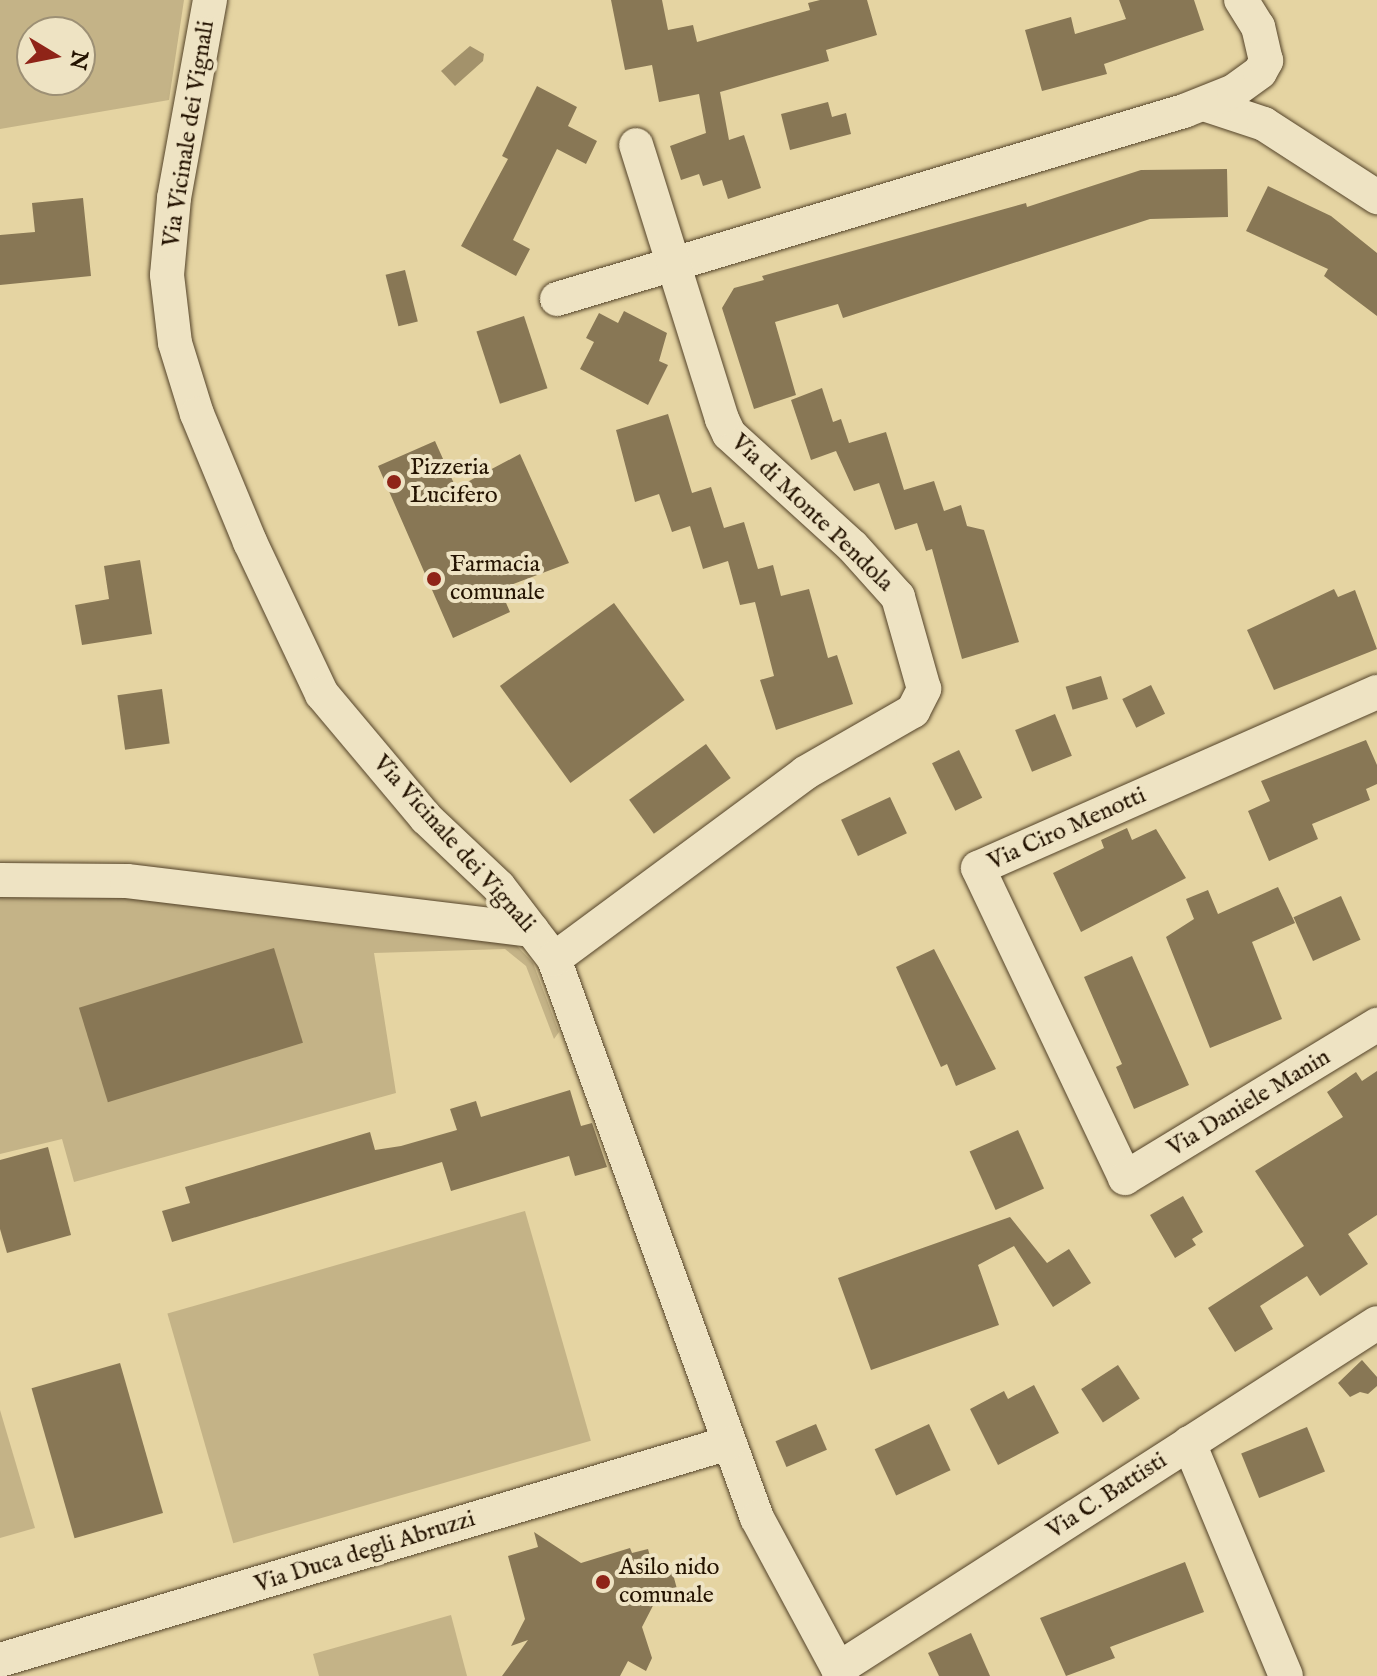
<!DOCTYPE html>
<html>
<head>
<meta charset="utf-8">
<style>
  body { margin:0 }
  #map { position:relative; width:1377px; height:1676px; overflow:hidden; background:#e5d4a2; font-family:"IM FELL English",serif }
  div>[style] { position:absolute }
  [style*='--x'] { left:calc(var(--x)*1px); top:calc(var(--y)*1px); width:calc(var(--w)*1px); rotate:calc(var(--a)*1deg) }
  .green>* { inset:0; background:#c4b387; transform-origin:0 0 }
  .water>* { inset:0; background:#a3926b }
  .building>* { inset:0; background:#875; transform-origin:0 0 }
  .roads { filter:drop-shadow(0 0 2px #544329) drop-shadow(0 0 2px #544329) }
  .minor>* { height:34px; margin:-17px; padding:0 17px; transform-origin:17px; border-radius:17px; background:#eee3c3 }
  .dots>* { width:22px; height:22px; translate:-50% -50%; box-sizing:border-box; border:4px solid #eee3c3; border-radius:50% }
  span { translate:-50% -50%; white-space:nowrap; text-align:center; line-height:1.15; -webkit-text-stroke:8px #eee3c3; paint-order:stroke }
  .street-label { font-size:24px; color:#241301 }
  .poi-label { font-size:24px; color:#241301 }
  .left { translate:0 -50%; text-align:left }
  .north { position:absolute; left:16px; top:16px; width:80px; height:80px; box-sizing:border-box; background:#eee3c3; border:2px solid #9d9075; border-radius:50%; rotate:100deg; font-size:22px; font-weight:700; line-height:32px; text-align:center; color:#241301 }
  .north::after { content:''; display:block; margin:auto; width:28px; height:36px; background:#8f2418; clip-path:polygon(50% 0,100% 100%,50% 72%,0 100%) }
</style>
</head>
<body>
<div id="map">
  <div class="green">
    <div style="clip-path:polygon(evenodd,0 0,184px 0,169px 100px,0 129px,0 0,32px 32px,80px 32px,80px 80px,32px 80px,32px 32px)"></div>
    <div style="clip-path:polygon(79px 887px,504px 932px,533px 963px,559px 1032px,554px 1039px,526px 966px,505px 949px,374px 953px,396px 1093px,74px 1182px,62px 1139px,0 1154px,0 893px)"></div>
    <div style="left:525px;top:1211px;width:239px;height:372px;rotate:74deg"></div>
    <div style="clip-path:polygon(0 1410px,35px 1528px,0 1538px)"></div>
    <div style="clip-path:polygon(451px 1615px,467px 1676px,319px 1676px,313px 1654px)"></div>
  </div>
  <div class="water">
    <div style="clip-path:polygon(470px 46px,484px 54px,483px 61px,455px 86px,441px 71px)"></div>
  </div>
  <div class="building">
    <div style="clip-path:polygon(611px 0,662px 0,668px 30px,693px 25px,697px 42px,810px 10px,808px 3px,820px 0,867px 0,877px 35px,826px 50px,829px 61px,720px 92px,729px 140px,744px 135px,761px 188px,728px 199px,722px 180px,703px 186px,699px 174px,681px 180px,670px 146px,706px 133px,699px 94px,659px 102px,652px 65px,625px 70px)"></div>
    <div style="clip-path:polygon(1119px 0,1194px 0,1204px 30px,1104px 64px,1107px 74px,1042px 91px,1025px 30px,1071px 17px,1075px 34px,1126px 19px)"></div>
    <div style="clip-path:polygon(537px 86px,577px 107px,568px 126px,597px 141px,586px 164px,557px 149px,513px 240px,530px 249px,516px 276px,461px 246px,508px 159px,502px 156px)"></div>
    <div style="clip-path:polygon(828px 102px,832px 117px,846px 113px,851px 134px,790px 150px,781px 114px)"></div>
    <div style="clip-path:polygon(1227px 169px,1228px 217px,1150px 219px,843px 318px,838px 304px,775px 322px,796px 395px,754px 409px,722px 308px,734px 288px,764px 280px,762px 276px,1026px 203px,1027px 207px,1141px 170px)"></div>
    <div style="clip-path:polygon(1268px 186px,1331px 216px,1377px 253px,1377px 316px,1324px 276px,1328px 269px,1246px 231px)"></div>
    <div style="clip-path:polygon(83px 198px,91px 276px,0 285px,0 235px,35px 232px,32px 203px)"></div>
    <div style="left:405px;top:270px;width:53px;height:20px;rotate:76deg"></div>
    <div style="clip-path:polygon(624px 311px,667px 333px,659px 361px,668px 365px,648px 405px,580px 369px,594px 342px,586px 338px,599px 313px,618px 323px)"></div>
    <div style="left:524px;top:316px;width:76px;height:50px;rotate:72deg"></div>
    <div style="clip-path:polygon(822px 388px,833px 422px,841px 419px,849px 443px,886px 432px,904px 490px,934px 481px,944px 511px,961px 505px,967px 526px,984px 530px,1019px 642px,962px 659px,932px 549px,926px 551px,917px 523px,895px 530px,879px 483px,854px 491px,836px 451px,811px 460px,791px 400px)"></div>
    <div style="clip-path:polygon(668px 414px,692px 493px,711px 487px,724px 528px,744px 522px,758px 569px,773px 565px,781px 596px,809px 589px,828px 658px,837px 655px,853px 704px,776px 730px,760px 680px,774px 676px,755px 602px,740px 605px,728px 561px,703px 569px,690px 526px,672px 532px,659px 494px,635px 502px,616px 430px)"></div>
    <div style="clip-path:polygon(435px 441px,456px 488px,520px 454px,569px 563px,500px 589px,510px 612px,453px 638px,378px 466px)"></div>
    <div style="clip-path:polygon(140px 560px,152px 634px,82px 645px,75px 605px,109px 599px,104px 566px)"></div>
    <div style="clip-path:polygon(1334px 589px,1338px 597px,1355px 590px,1377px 649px,1274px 690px,1247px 630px)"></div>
    <div style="left:614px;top:603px;width:120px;height:141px;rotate:54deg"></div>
    <div style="left:1101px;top:676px;width:24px;height:37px;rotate:73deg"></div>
    <div style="left:1151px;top:685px;width:32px;height:32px;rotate:64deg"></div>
    <div style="left:162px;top:689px;width:55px;height:45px;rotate:82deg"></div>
    <div style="left:1055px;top:714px;width:45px;height:43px;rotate:68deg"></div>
    <div style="clip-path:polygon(1366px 740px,1377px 765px,1377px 784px,1366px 789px,1370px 800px,1312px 824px,1318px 839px,1269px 861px,1248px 811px,1270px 801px,1261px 781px)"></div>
    <div style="left:706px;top:744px;width:42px;height:95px;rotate:54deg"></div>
    <div style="left:959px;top:750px;width:53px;height:30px;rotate:64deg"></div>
    <div style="left:890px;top:797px;width:40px;height:54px;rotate:65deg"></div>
    <div style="clip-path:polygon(1127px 828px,1132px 840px,1156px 829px,1186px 878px,1081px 932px,1053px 873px,1104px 848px,1101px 840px)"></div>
    <div style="clip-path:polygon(1278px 887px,1295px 923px,1252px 942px,1282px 1019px,1210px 1048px,1166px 937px,1194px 919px,1186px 899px,1208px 890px,1218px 914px)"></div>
    <div style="left:1341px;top:896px;width:48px;height:52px;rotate:66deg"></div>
    <div style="left:274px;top:948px;width:99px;height:204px;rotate:73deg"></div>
    <div style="clip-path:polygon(934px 949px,996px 1069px,956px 1086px,947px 1064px,941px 1067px,896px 967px)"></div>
    <div style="clip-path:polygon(1132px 956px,1189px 1085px,1134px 1109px,1116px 1067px,1122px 1064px,1084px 977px)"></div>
    <div style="clip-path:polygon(1377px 1071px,1377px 1215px,1348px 1234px,1368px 1264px,1320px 1296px,1307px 1276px,1260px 1306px,1273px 1329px,1235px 1352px,1208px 1308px,1304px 1246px,1255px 1171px,1343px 1117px,1327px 1092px,1356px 1072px,1362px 1081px)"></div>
    <div style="clip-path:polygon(570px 1090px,581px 1126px,592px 1123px,607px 1167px,575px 1176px,569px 1156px,451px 1191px,442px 1162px,172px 1242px,162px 1211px,190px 1203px,185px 1187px,370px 1132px,375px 1150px,401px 1146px,457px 1130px,450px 1109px,476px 1101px,481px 1117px)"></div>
    <div style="left:1018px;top:1130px;width:64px;height:53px;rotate:66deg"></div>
    <div style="clip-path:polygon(48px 1147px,71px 1235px,7px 1253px,0 1229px,0 1160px)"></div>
    <div style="clip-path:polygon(1183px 1196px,1203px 1232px,1192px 1239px,1196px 1245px,1175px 1258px,1150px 1215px)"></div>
    <div style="clip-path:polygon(1010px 1217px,1047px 1263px,1069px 1249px,1091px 1283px,1053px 1307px,1014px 1246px,978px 1265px,999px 1325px,871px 1370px,838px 1278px)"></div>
    <div style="clip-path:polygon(1362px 1360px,1377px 1377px,1377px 1386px,1368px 1394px,1360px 1392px,1350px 1397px,1338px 1383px)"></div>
    <div style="left:120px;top:1363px;width:156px;height:92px;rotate:74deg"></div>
    <div style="left:1118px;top:1365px;width:40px;height:44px;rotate:57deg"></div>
    <div style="clip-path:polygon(1034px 1385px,1059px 1433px,998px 1465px,970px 1409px,1004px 1391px,1008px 1399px)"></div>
    <div style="left:816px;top:1424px;width:28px;height:44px;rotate:67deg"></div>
    <div style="left:929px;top:1424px;width:51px;height:60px;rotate:65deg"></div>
    <div style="left:1307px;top:1427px;width:48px;height:71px;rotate:68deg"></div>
    <div style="clip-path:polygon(534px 1532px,581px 1563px,630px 1548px,632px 1553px,648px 1549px,653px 1567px,670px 1563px,677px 1589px,659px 1594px,642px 1627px,652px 1658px,646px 1671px,628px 1661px,620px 1676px,502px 1676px,528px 1640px,511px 1646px,525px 1619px,508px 1556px,538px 1547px)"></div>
    <div style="clip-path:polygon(1185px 1562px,1204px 1612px,1110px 1647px,1115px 1658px,1066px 1676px,1040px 1618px)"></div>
    <div style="clip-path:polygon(971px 1633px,990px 1676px,939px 1676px,928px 1653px)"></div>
  </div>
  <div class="roads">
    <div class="minor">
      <div style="--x:210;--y:0;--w:201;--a:100.3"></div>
      <div style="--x:174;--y:198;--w:77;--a:95.2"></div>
      <div style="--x:167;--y:275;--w:68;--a:83.3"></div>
      <div style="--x:175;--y:343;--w:74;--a:72.8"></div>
      <div style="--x:197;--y:414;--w:139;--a:67.5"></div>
      <div style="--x:250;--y:542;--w:168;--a:64.7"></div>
      <div style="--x:322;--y:694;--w:162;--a:50"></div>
      <div style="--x:426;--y:818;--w:100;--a:43.4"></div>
      <div style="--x:499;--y:887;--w:91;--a:52.6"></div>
      <div style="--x:554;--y:959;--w:595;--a:70.04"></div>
      <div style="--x:757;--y:1518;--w:179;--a:61.7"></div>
      <div style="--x:1204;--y:104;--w:63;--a:18.4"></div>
      <div style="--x:1264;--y:124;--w:135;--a:32.9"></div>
      <div style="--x:557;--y:299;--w:655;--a:-16.69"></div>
      <div style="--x:1184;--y:111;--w:54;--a:-21.8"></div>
      <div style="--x:1234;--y:91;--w:32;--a:-36"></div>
      <div style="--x:1260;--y:72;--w:13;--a:-61"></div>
      <div style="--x:1266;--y:61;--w:35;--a:-103"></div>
      <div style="--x:1258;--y:27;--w:32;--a:-122"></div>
      <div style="--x:1377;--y:692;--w:436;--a:156.2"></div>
      <div style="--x:978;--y:868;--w:343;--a:64.6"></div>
      <div style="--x:1125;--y:1178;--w:295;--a:-31.3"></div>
      <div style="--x:0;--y:880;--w:127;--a:0.5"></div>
      <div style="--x:127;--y:881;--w:408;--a:6.9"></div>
      <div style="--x:554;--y:959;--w:312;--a:-36.5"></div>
      <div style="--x:805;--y:773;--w:125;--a:-29.9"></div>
      <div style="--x:913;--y:711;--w:25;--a:-63"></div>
      <div style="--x:924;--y:689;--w:96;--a:-105.8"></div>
      <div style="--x:898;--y:597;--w:69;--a:-132"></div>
      <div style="--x:852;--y:546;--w:166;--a:-137.7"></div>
      <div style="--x:729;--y:434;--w:17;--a:-115"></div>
      <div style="--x:722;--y:419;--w:287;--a:-107.4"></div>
      <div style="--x:1189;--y:1443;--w:252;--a:67.4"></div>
      <div style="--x:0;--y:1660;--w:761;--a:-16.58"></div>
      <div style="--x:838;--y:1669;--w:640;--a:-32.7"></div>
    </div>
  </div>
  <div class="dots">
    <div style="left:394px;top:482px;background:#8f2418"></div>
    <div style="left:434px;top:579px;background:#8f2418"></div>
    <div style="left:603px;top:1582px;background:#8f2418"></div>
  </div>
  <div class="street-label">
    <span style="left:189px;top:134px;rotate:-81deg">Via Vicinale dei Vignali</span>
    <span style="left:812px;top:513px;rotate:44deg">Via di Monte Pendola</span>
    <span style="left:1067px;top:829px;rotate:-24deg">Via Ciro Menotti</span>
    <span style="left:454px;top:844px;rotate:48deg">Via Vicinale dei Vignali</span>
    <span style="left:1249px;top:1103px;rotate:-31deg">Via Daniele Manin</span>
    <span style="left:1107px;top:1496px;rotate:-33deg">Via C. Battisti</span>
    <span style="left:365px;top:1552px;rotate:-17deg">Via Duca degli Abruzzi</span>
  </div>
  <div class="poi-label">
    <span class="left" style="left:410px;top:482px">Pizzeria<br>Lucifero</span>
    <span class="left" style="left:450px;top:579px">Farmacia<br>comunale</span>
    <span class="left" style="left:619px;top:1582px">Asilo nido<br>comunale</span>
  </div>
  <div class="north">N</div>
</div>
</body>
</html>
